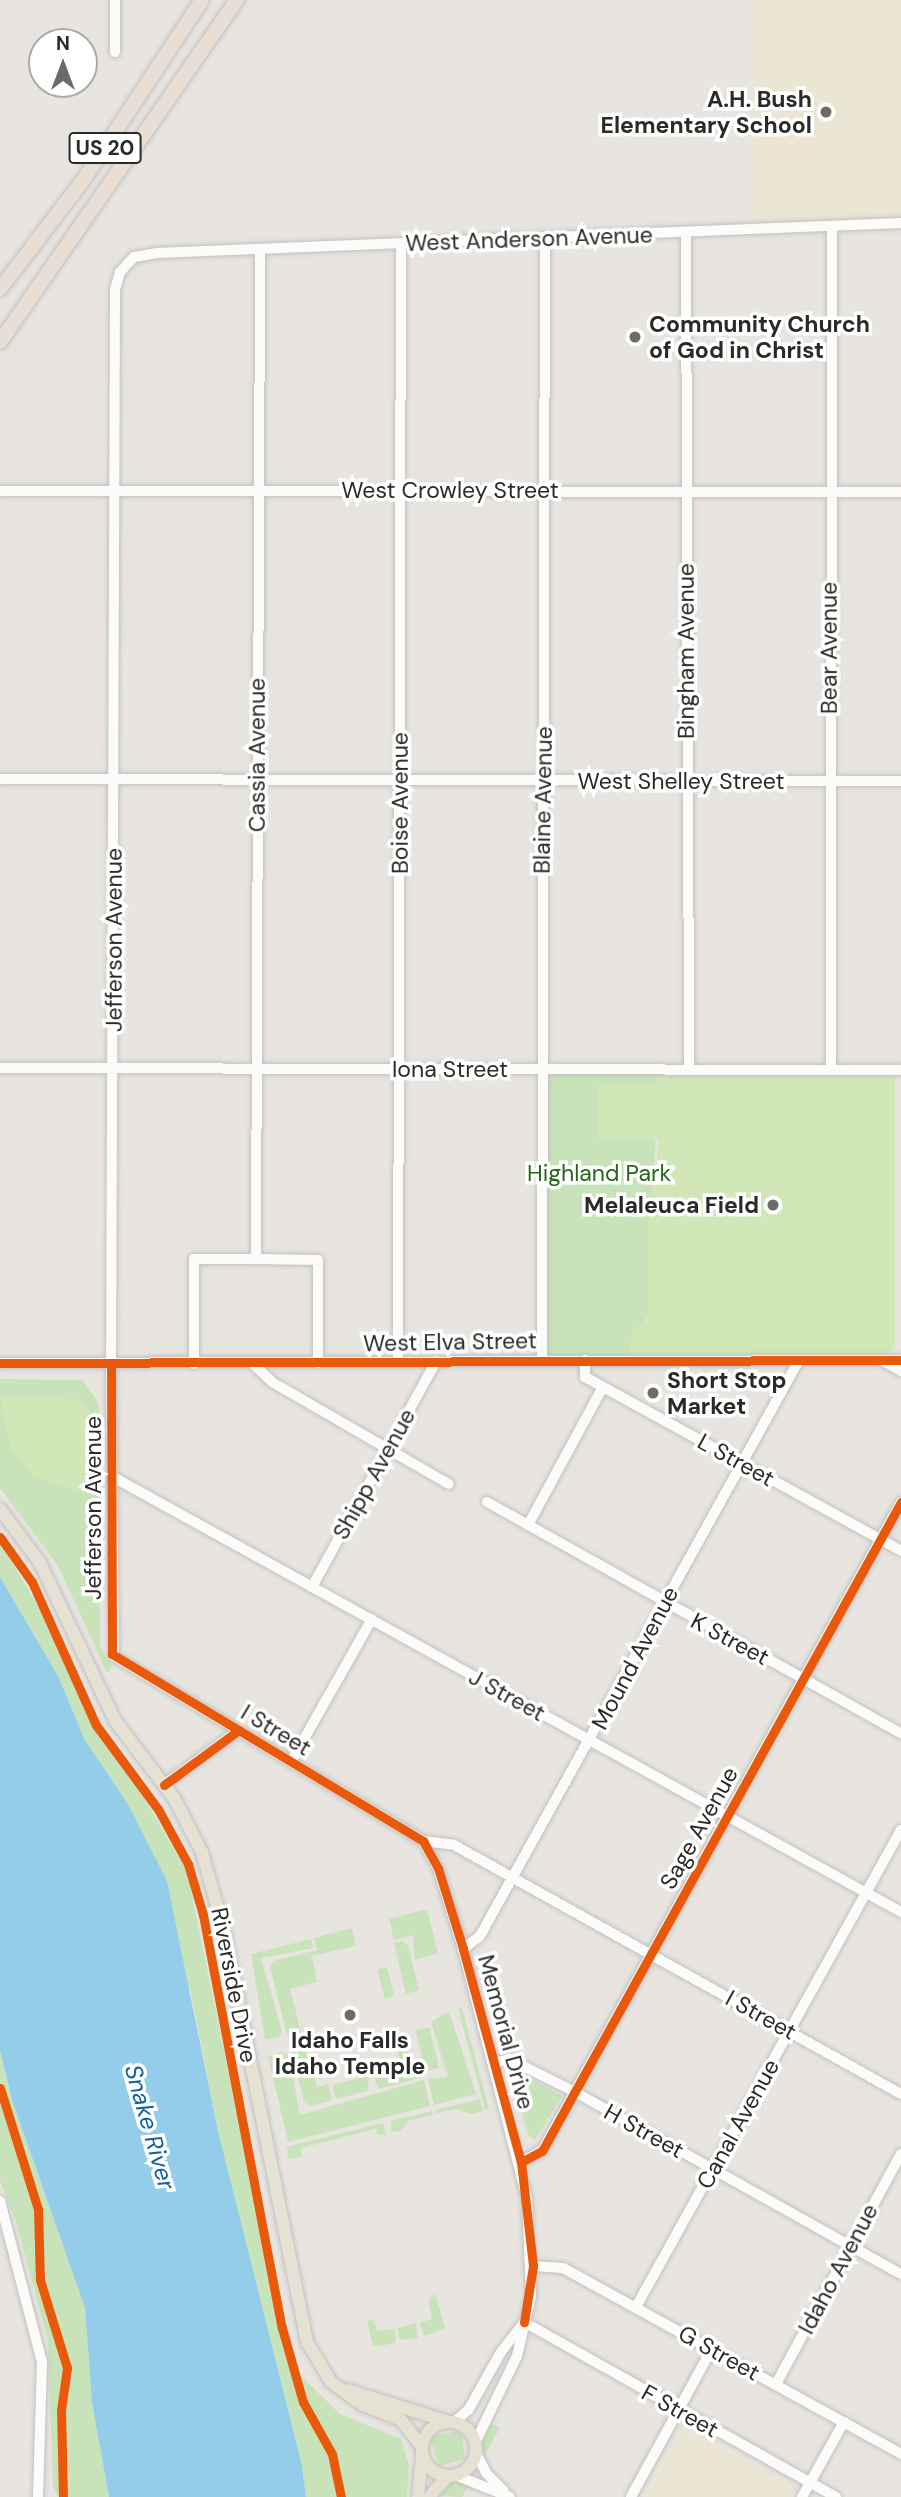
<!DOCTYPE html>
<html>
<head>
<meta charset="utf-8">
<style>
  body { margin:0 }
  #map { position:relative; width:901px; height:2497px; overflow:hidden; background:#e8e5e0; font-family:"DM Sans",sans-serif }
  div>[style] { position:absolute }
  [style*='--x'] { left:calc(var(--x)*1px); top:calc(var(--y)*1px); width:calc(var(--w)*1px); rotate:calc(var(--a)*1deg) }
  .education>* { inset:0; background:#ebe5d4; transform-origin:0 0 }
  .green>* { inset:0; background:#c8e3b9; transform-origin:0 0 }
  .pitch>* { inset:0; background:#d1e7b7 }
  .water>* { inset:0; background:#94cde9 }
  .roads { filter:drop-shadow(0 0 2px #c2c1c1) drop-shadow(0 0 2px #c2c1c1) }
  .minor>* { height:10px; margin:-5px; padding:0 5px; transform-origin:5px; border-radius:5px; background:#fcfbfa }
  .major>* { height:12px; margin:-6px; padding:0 6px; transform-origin:6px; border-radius:6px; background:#e5e2d4 }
  .major>.ring { margin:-6px; padding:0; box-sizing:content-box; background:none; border:12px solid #e5e2d4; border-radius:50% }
  .highway>* { height:14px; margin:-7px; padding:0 7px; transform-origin:7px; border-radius:7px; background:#e9ded3 }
  .cycleway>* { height:9px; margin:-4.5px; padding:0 4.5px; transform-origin:4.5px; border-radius:4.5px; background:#e8590c }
  .dots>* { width:19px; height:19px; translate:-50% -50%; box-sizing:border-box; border:4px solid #fff; border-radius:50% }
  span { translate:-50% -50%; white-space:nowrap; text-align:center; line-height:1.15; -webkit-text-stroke:7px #fff; paint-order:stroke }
  .shield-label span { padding:2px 5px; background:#fff; border:2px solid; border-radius:5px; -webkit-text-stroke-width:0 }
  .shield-label { font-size:21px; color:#2a2a2a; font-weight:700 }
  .poi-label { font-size:23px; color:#2a2a2a; font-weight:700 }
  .right { translate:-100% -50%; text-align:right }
  .left { translate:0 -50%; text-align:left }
  .street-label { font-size:23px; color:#2a2a2a }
  .park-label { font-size:23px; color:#25661b }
  .water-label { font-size:24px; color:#0f5f99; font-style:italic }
  .north { position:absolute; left:28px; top:28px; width:70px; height:70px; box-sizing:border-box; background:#fff; border:2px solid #aaa; border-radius:50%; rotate:0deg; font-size:19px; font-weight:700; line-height:28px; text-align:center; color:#2a2a2a }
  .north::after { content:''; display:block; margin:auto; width:24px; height:32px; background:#6c6b6a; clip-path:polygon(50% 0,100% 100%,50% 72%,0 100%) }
</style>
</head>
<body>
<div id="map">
  <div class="education">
    <div style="left:751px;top:0;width:150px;height:229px"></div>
    <div style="clip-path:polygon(683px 2427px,793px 2486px,787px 2497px,643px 2497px)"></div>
  </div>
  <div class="green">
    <div style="clip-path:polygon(542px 1069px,658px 1069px,649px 1313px,629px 1360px,542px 1360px)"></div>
    <div style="clip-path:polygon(0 1379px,83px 1380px,99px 1404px,100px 1647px,112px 1666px,107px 1673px,58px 1566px,0 1488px)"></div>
    <div style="clip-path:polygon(0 1543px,43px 1614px,90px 1720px,135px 1781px,187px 1872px,291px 2373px,301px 2376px,340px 2414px,401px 2439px,409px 2465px,407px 2497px,306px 2497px,302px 2465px,218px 2131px,191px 1993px,128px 1804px,85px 1740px,58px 1676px,0 1577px)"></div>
    <div style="clip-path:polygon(427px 1909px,438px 1953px,415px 1960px,413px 1935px,394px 1940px,389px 1919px)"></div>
    <div style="clip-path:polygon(352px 1928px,356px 1946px,312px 1956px,317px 1982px,290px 1989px,302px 2036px,297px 2031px,287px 2035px,270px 1967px,273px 1961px,317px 1950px,314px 1938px)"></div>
    <div style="clip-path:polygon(311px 1939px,313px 1948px,261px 1958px,282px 2031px,279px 2037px,265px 2040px,251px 1954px)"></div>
    <div style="clip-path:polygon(402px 1941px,408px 1945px,419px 1990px,406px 1994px,394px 1943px)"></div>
    <div style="left:387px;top:1967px;width:30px;height:10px;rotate:76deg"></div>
    <div style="left:462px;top:2008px;width:104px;height:4px;rotate:75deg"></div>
    <div style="clip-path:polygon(449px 2011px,476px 2094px,434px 2105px,428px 2079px,448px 2077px,431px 2022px)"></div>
    <div style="left:429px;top:2027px;width:42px;height:14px;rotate:76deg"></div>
    <div style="clip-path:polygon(403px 2034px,414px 2074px,421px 2072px,422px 2077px,378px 2089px,374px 2074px,401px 2065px,394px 2035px)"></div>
    <div style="clip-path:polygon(304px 2042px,311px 2072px,297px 2075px,291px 2050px,302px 2049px)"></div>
    <div style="clip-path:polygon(0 2050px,12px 2100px,85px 2308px,92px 2403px,109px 2497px,58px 2497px,53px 2488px,48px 2341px,16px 2221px,0 2181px)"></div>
    <div style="clip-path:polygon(283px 2052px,289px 2056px,300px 2115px,424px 2080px,430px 2106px,288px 2142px,268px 2056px)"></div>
    <div style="clip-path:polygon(519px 2072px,562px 2096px,535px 2140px,528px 2135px,513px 2079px)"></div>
    <div style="clip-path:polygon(314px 2075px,317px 2087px,328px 2084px,332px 2100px,310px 2106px,304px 2102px,298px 2078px)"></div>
    <div style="clip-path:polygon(370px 2075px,367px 2091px,336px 2099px,332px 2085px)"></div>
    <div style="clip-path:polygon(480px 2099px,483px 2111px,471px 2114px,455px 2109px,436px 2114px,435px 2110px)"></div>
    <div style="clip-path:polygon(432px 2111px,433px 2115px,408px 2121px,402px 2131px,391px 2132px,391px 2121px)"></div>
    <div style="clip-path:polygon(383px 2123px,386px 2135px,378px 2135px,376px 2129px,301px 2148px,302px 2156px,289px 2159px,286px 2147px)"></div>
    <div style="clip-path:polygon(435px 2293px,445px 2328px,425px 2336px,419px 2323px,432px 2319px,428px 2302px)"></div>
    <div style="clip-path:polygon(374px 2320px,377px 2331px,395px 2329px,396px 2343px,373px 2347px,367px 2321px)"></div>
    <div style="clip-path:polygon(416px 2323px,418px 2338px,400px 2340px,397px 2328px)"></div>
    <div style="clip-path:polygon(488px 2422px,500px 2428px,486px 2453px,487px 2468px,482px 2443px)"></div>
    <div style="clip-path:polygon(457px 2431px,462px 2434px,465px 2459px,439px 2466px,431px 2441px,434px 2436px)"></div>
    <div style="clip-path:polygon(451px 2482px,457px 2482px,474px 2487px,467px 2488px,462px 2497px,438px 2496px)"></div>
  </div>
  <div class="pitch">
    <div style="clip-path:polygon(658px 1069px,895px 1070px,895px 1347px,881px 1360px,629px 1360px,632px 1330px,646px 1323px,649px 1313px,648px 1220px,657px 1177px,658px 1139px,599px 1139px,599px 1084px,658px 1084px)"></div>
    <div style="clip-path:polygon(0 1398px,75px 1399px,84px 1406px,89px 1415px,90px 1495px,34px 1476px,11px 1450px)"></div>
  </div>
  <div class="water">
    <div style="clip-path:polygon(0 1577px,58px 1676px,85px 1740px,128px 1804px,167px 1881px,218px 2131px,302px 2465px,306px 2497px,109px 2497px,92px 2403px,85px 2308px,12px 2100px,0 2050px)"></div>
  </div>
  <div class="roads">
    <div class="minor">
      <div style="--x:115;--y:52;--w:52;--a:-90"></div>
      <div style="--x:901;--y:223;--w:745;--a:177.69"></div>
      <div style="--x:157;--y:253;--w:23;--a:170"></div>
      <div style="--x:134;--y:257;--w:21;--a:133"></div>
      <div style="--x:120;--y:272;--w:18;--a:106"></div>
      <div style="--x:115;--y:289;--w:1075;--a:90.21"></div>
      <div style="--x:111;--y:1364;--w:292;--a:89.4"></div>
      <div style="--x:114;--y:1656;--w:360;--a:30.9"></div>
      <div style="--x:423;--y:1841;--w:31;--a:7"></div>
      <div style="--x:454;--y:1845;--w:512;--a:29.12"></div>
      <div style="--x:686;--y:232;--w:837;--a:89.79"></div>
      <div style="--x:0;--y:491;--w:901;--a:0.06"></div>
      <div style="--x:0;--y:779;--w:901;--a:0.13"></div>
      <div style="--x:0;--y:1068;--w:901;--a:0.13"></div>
      <div style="--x:831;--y:1070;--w:844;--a:-89.93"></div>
      <div style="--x:256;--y:1259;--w:62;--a:0.9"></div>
      <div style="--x:318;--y:1260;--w:103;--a:90"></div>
      <div style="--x:542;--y:1360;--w:1120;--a:-89.85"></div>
      <div style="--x:585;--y:1360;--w:17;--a:90"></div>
      <div style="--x:585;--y:1377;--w:361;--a:28.8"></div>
      <div style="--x:883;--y:1361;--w:21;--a:29"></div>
      <div style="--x:398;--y:1362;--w:1118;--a:-89.85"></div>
      <div style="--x:0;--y:1363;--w:901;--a:-0.19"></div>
      <div style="--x:194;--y:1364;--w:105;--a:-90"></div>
      <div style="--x:194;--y:1259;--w:62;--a:0"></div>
      <div style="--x:256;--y:1259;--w:1008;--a:-89.77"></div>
      <div style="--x:253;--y:1364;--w:26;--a:43"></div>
      <div style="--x:272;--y:1382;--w:204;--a:30"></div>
      <div style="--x:113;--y:1477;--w:900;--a:28.9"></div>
      <div style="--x:487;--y:1502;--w:474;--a:29.2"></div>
      <div style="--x:528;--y:1525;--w:157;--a:-61.5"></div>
      <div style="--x:312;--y:1587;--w:258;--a:-61.2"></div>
      <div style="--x:291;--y:1762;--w:164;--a:-60.5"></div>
      <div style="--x:164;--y:1785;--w:93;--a:-36.3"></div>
      <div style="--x:423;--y:1841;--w:31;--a:61"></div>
      <div style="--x:438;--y:1868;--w:85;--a:72.8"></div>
      <div style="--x:463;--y:1949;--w:258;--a:75.6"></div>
      <div style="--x:527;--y:2199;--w:97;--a:87.6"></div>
      <div style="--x:531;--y:2296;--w:62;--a:103.1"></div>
      <div style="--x:517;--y:2356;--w:97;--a:115.8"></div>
      <div style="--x:463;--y:1949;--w:21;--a:-37"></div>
      <div style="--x:480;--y:1936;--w:658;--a:-61.02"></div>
      <div style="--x:494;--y:2063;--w:16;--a:-15"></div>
      <div style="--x:509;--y:2059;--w:74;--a:26.6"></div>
      <div style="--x:575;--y:2092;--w:373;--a:29.2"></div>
      <div style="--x:521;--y:2162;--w:24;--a:-28"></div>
      <div style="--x:542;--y:2151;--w:742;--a:-61.05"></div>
      <div style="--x:0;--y:2201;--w:166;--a:75.4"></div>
      <div style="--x:42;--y:2362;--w:135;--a:91.7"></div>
      <div style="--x:533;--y:2266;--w:30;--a:4"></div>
      <div style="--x:563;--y:2268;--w:386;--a:28.8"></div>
      <div style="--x:636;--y:2307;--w:546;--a:-60.95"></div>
      <div style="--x:524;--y:2322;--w:358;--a:29.3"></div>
      <div style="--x:776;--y:2384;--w:262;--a:-61.5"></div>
      <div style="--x:453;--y:2423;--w:21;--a:-41"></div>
      <div style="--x:469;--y:2409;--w:65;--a:-60.7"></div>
      <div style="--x:501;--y:2352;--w:34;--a:-52"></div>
      <div style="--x:475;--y:2451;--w:25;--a:63"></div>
      <div style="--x:486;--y:2473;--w:25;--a:45"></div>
      <div style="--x:455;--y:2475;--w:59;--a:21.8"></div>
      <div style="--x:631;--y:2497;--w:167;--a:-61.4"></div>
      <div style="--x:802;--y:2497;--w:86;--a:-60.8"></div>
    </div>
    <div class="major">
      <div style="--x:0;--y:1509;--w:67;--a:53.5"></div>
      <div style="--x:40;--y:1563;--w:176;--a:64.5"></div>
      <div style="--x:116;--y:1722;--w:96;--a:52.7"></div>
      <div style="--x:174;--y:1798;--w:61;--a:62.6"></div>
      <div style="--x:202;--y:1852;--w:86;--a:74.5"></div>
      <div style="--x:225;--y:1935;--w:415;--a:78.6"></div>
      <div style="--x:307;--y:2342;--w:47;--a:59"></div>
      <div style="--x:331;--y:2382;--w:39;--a:36"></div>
      <div style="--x:363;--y:2405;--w:41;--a:21.5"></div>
      <div style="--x:401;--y:2420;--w:34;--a:52"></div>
      <div style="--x:347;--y:2390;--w:107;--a:17.4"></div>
      <div class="ring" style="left:422px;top:2422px;width:42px;height:42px"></div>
      <div style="--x:418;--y:2497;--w:41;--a:-84.4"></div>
      <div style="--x:429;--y:2497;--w:28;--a:-48"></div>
    </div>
    <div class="highway">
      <div style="--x:0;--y:289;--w:138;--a:-52.6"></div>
      <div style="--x:84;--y:179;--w:214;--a:-56.6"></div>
      <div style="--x:0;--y:342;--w:416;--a:-55.3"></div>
    </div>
  </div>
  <div class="cycleway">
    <div style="--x:0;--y:1363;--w:901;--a:-0.19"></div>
    <div style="--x:111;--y:1364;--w:290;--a:89.8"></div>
    <div style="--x:112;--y:1654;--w:363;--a:31"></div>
    <div style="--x:423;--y:1841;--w:31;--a:61"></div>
    <div style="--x:438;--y:1868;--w:85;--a:72.8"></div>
    <div style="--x:463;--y:1949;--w:221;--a:74.8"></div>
    <div style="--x:521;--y:2162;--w:105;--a:83.4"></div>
    <div style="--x:533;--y:2266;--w:57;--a:99.1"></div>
    <div style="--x:0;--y:1537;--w:55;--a:54.6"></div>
    <div style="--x:32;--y:1582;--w:157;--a:65.9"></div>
    <div style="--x:96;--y:1725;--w:104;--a:53.6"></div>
    <div style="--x:158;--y:1809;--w:63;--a:61.4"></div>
    <div style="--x:188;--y:1864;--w:53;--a:73.6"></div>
    <div style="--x:203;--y:1915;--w:420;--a:79.2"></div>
    <div style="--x:282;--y:2328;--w:77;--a:74.2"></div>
    <div style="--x:303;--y:2402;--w:60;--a:60.9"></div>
    <div style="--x:332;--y:2454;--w:44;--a:78.2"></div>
    <div style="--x:164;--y:1785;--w:93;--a:-36.3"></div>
    <div style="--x:0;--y:2088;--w:127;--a:72.6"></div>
    <div style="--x:38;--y:2209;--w:71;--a:88.4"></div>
    <div style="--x:40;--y:2280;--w:92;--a:72.9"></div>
    <div style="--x:67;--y:2368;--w:42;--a:98.1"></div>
    <div style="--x:61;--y:2410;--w:87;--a:88.7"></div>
    <div style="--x:521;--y:2162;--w:24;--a:-28"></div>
    <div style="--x:542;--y:2151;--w:742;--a:-61.05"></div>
  </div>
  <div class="dots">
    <div style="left:826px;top:112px;background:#6c6b6a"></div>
    <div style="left:635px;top:337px;background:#6c6b6a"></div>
    <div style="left:773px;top:1205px;background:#6c6b6a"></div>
    <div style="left:653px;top:1393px;background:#6c6b6a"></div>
    <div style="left:350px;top:2015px;background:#6c6b6a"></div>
  </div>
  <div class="shield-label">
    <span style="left:105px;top:148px">US 20</span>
  </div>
  <div class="poi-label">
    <span class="right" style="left:812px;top:112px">A.H. Bush<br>Elementary School</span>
    <span class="left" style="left:649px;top:337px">Community Church<br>of God in Christ</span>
    <span class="right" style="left:759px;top:1205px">Melaleuca Field</span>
    <span class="left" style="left:667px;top:1393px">Short Stop<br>Market</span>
    <span style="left:350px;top:2053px">Idaho Falls<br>Idaho Temple</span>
  </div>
  <div class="street-label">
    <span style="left:529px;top:239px;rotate:-2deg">West Anderson Avenue</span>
    <span style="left:450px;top:490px">West Crowley Street</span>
    <span style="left:829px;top:648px;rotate:-90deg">Bear Avenue</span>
    <span style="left:686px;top:651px;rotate:-90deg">Bingham Avenue</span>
    <span style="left:257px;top:755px;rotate:-90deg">Cassia Avenue</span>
    <span style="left:681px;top:781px">West Shelley Street</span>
    <span style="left:543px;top:800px;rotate:-89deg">Blaine Avenue</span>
    <span style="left:400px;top:803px;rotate:-90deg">Boise Avenue</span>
    <span style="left:114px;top:940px;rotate:-90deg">Jefferson Avenue</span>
    <span style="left:450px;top:1069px">Iona Street</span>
    <span style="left:450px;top:1342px;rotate:-1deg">West Elva Street</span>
    <span style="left:736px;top:1460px;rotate:29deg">L Street</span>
    <span style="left:374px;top:1474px;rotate:-61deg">Shipp Avenue</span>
    <span style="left:93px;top:1508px;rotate:-90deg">Jefferson Avenue</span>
    <span style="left:730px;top:1639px;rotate:28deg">K Street</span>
    <span style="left:635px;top:1658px;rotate:-62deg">Mound Avenue</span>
    <span style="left:507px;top:1695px;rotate:29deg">J Street</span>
    <span style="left:276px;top:1730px;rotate:31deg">I Street</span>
    <span style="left:699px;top:1828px;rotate:-61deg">Sage Avenue</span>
    <span style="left:234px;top:1985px;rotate:79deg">Riverside Drive</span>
    <span style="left:761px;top:2015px;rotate:29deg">I Street</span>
    <span style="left:506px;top:2032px;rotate:75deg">Memorial Drive</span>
    <span style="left:738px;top:2124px;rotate:-61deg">Canal Avenue</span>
    <span style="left:644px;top:2131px;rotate:29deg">H Street</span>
    <span style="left:838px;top:2269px;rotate:-62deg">Idaho Avenue</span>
    <span style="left:719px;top:2353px;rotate:29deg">G Street</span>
    <span style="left:680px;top:2411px;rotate:29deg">F Street</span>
  </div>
  <div class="park-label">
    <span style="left:599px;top:1173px">Highland Park</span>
  </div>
  <div class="water-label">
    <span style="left:150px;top:2127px;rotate:74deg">Snake River</span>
  </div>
  <div class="north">N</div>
</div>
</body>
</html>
